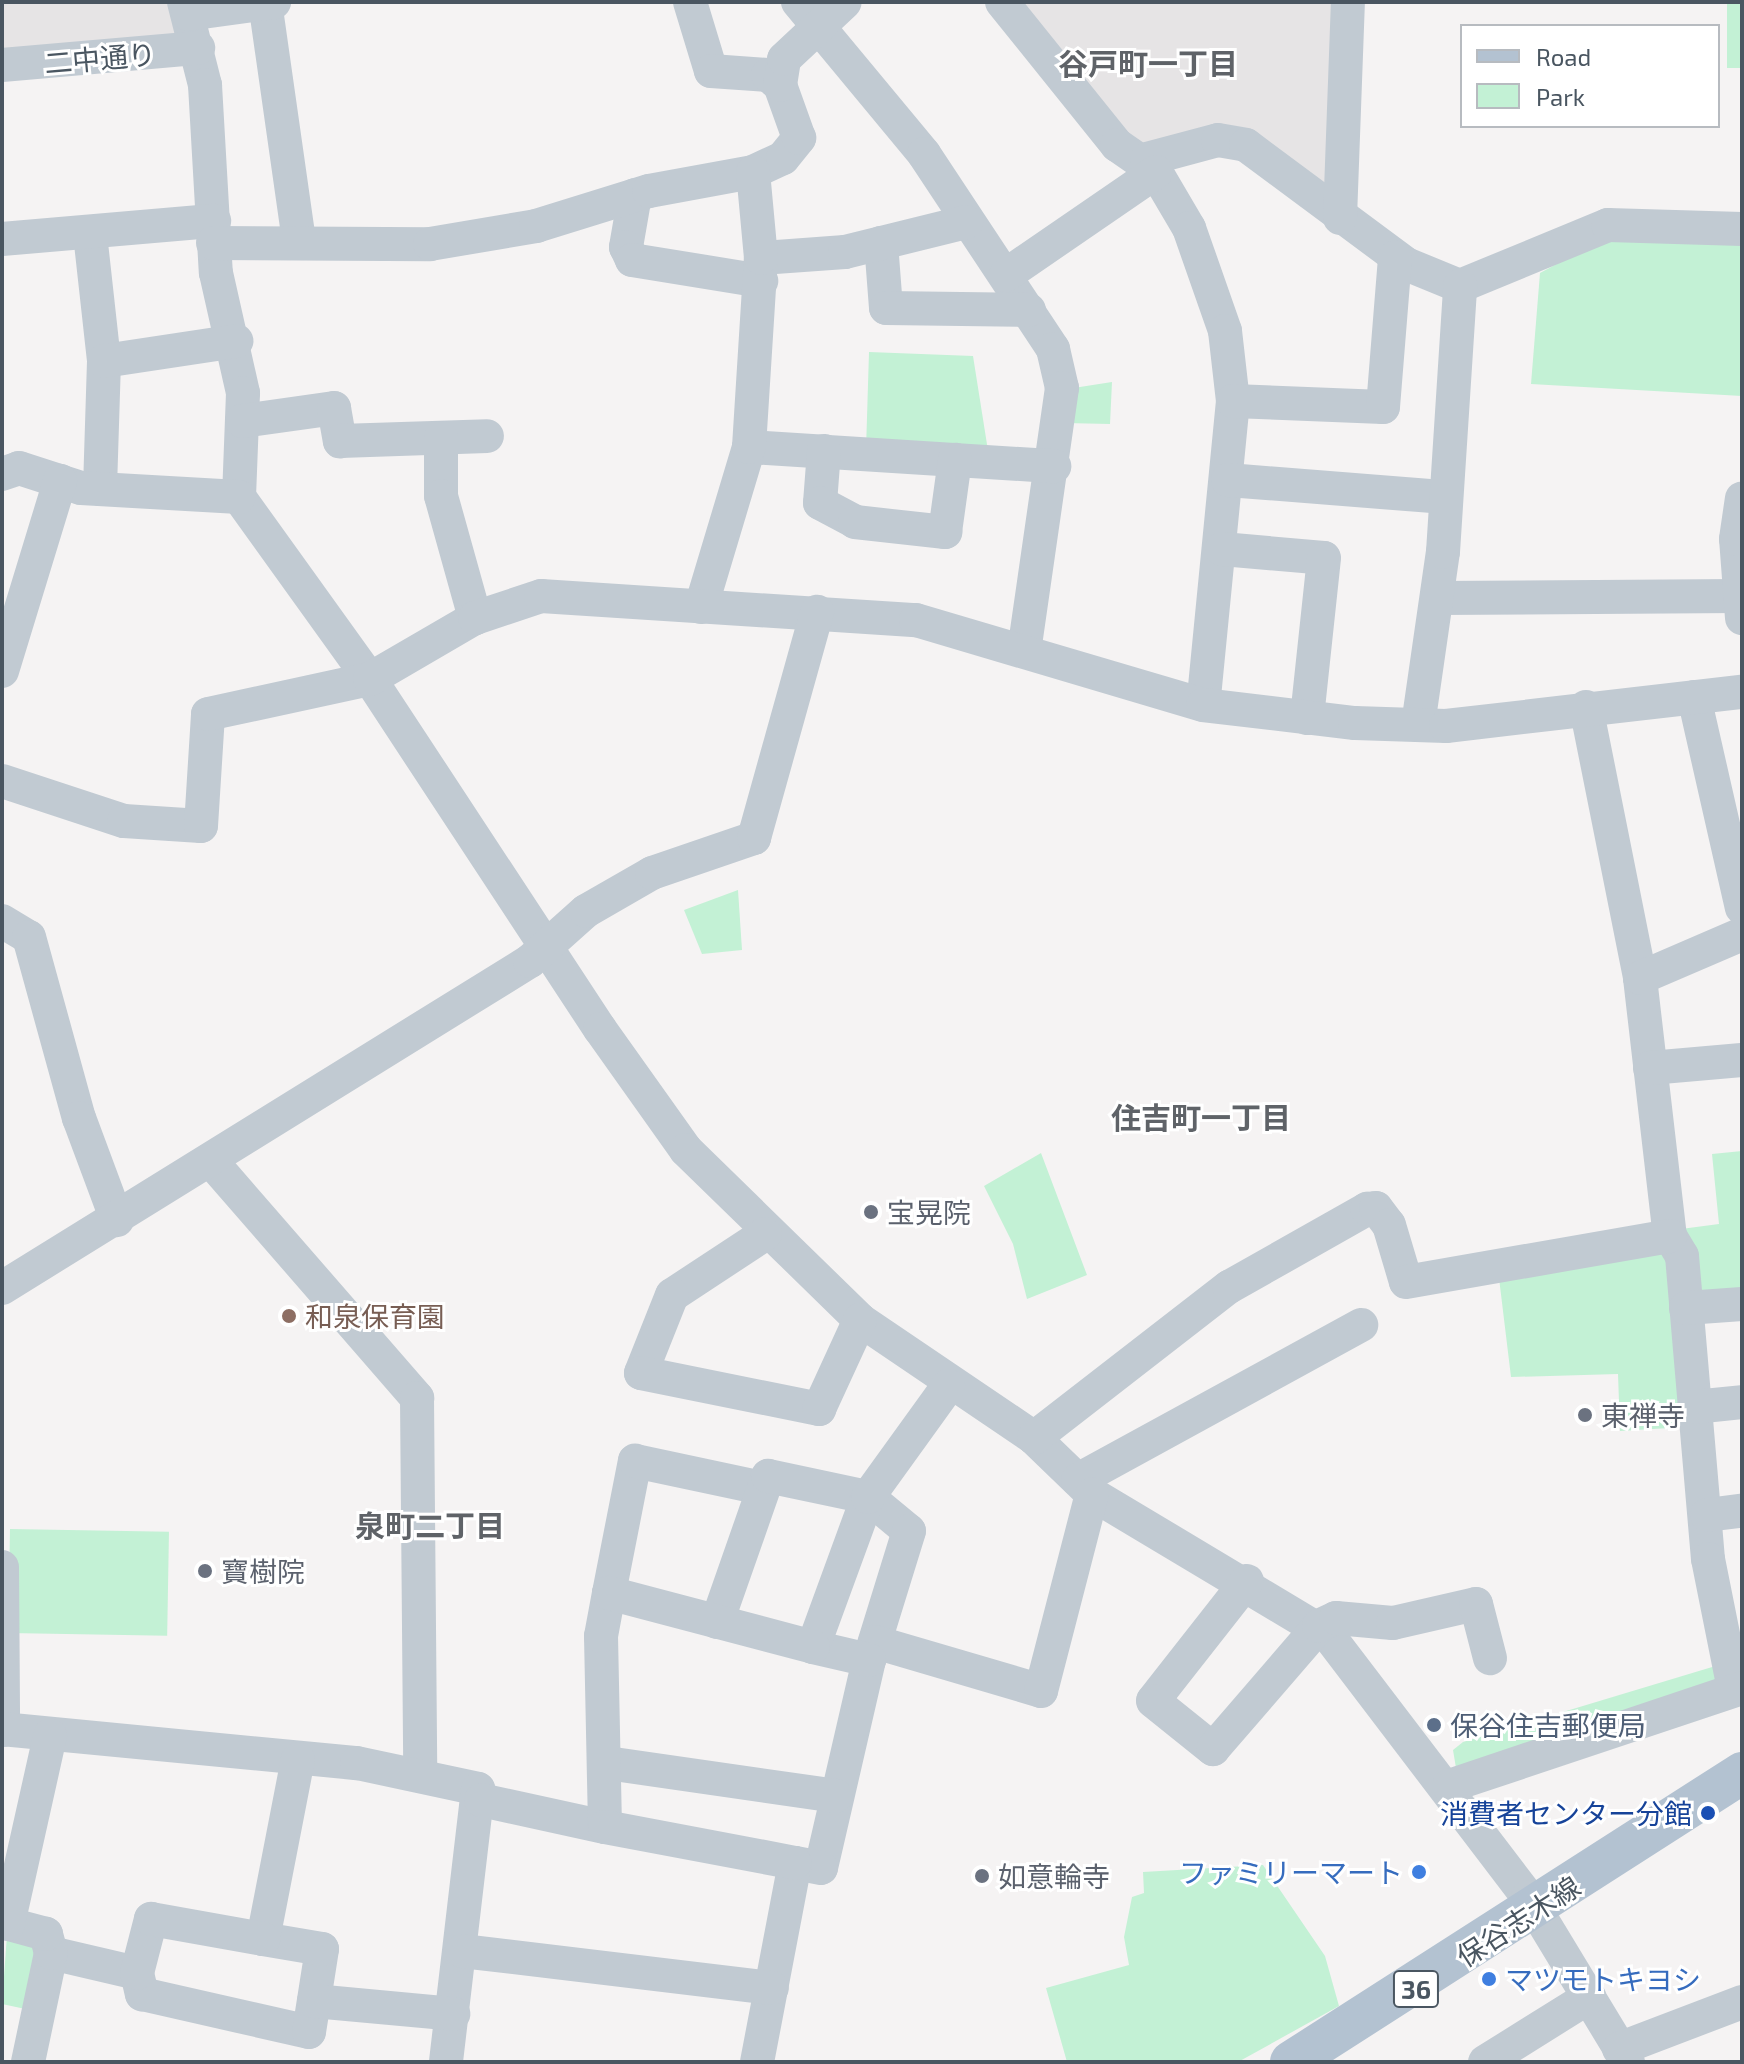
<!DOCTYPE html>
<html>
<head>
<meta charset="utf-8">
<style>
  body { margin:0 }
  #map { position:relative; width:1744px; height:2064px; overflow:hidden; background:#f5f3f3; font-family:"Exo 2","Noto Sans JP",sans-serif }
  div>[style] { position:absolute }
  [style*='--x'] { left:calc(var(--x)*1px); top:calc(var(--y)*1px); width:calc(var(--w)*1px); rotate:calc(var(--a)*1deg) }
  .education>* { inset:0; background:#e6e4e5 }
  .green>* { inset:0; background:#c3f1d5; transform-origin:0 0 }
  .minor>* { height:34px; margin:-17px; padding:0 17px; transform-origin:17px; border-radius:17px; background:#c1cad2 }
  .major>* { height:42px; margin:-21px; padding:0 21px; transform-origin:21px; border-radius:21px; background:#b3c2d1 }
  .dots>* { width:22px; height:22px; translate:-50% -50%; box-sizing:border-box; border:4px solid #fff; border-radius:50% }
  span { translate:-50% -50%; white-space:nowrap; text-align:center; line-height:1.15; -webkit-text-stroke:6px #fff; paint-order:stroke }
  .shield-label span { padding:2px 6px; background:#fff; border:2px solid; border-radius:6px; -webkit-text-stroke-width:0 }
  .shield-label { font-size:26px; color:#4a5661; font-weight:700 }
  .street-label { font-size:28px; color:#4a5661 }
  .worship-label { font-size:28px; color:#5b616d }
  .left { translate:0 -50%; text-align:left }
  .education-label { font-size:28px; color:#785e54 }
  .service-label { font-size:28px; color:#4e5e75 }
  .transit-label { font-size:28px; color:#164399 }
  .right { translate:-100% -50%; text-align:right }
  .shop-label { font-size:28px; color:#366cbe }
  .neighbourhood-label { font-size:30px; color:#5f6368; font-weight:700 }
  .frame { position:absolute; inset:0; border:4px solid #4a5661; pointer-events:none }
  .legend { position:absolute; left:1460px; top:24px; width:260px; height:104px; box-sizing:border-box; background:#fff; border:2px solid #b7bbc0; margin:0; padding:10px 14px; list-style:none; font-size:24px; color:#4a5661 }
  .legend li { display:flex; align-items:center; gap:16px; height:40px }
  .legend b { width:40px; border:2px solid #b7bbc0 }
</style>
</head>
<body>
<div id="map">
  <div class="education">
    <div style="clip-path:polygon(2px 2px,167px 2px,178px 40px,2px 51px)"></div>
    <div style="clip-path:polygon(1022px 2px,1340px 2px,1331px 196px,1229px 128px,1159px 147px,1133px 141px)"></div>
  </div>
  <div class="green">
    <div style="left:1727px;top:2px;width:15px;height:66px"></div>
    <div style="clip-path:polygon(1612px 234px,1742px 237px,1742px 396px,1531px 384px,1540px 273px)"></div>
    <div style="clip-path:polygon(869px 352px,973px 356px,989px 457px,866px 450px)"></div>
    <div style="clip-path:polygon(1112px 382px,1110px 424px,1064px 423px,1067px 389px)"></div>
    <div style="clip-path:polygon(738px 890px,742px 950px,702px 954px,684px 910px)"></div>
    <div style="clip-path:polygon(1742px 1151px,1742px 1296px,1701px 1300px,1681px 1229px,1719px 1224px,1712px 1154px)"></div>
    <div style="clip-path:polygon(1041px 1153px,1087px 1275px,1027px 1299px,1013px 1244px,984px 1186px)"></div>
    <div style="clip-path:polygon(1669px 1253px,1686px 1427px,1620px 1431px,1618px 1374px,1511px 1377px,1499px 1278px)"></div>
    <div style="left:10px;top:1529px;width:159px;height:104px;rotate:1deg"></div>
    <div style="clip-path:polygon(1742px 1658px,1742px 1683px,1456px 1768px,1453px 1750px,1463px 1742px)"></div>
    <div style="clip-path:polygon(1263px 1865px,1325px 1956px,1339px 2006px,1238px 2062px,1067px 2062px,1046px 1988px,1129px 1965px,1124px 1937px,1132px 1897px,1144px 1893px,1143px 1872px)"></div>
    <div style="clip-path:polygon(7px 1935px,37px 1942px,30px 2010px,2px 2004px)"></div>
  </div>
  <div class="minor">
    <div style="--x:184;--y:2;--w:86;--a:75.8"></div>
    <div style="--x:205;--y:85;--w:188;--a:86.7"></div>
    <div style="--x:216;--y:273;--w:123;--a:77.3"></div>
    <div style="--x:243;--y:393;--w:104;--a:92.2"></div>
    <div style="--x:239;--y:497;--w:224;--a:54.3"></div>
    <div style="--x:370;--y:679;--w:419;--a:56.7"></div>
    <div style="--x:600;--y:1029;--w:148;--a:54.6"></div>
    <div style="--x:686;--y:1150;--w:243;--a:44.3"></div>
    <div style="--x:860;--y:1320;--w:210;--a:34.1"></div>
    <div style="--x:1034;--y:1438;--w:81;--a:44"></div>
    <div style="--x:1092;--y:1494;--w:276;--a:30.9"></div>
    <div style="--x:1329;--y:1636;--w:328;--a:52.7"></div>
    <div style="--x:1528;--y:1897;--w:193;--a:58.8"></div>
    <div style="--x:265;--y:2;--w:240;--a:81.9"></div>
    <div style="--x:690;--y:2;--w:72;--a:73.1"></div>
    <div style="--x:711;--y:71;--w:57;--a:4"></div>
    <div style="--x:768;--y:75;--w:16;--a:40"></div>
    <div style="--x:798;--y:2;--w:197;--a:50.3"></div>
    <div style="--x:924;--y:154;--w:234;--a:56.5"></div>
    <div style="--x:1053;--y:349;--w:40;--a:77"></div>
    <div style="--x:1062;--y:388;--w:266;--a:98.2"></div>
    <div style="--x:1002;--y:2;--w:184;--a:51.2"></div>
    <div style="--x:1117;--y:145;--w:47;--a:34.7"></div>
    <div style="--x:1156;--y:172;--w:65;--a:59.5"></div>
    <div style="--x:1189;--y:228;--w:109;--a:70.7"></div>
    <div style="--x:1225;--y:331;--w:70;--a:83.5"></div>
    <div style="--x:1233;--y:401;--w:305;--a:95.6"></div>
    <div style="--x:188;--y:14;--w:87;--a:-7.9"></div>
    <div style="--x:2;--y:65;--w:197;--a:-5"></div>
    <div style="--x:1147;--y:159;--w:73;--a:-15"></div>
    <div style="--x:1218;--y:140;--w:28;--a:10"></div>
    <div style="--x:1246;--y:145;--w:199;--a:36.6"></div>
    <div style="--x:1406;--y:264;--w:58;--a:22.2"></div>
    <div style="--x:1460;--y:286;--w:160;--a:-22.4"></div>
    <div style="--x:1608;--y:225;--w:134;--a:1.7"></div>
    <div style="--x:635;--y:195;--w:53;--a:99.8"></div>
    <div style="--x:626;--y:247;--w:14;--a:65"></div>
    <div style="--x:632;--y:260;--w:131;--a:9.2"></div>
    <div style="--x:1340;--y:218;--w:216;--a:-87.9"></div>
    <div style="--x:90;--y:234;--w:128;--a:83.7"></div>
    <div style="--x:104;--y:361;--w:128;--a:91.8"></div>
    <div style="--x:2;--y:239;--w:213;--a:-4.9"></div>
    <div style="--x:213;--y:243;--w:217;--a:0.3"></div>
    <div style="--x:430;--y:244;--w:108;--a:-9.6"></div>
    <div style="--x:536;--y:226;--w:118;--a:-17.2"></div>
    <div style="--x:649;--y:191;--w:106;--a:-10.4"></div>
    <div style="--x:753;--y:172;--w:33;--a:-25"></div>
    <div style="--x:783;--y:158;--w:26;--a:-51"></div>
    <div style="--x:799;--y:138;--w:56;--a:-109.7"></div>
    <div style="--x:780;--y:85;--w:26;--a:-81"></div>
    <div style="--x:784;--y:59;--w:83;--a:-43.1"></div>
    <div style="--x:881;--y:243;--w:65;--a:85.6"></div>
    <div style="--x:886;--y:308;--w:143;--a:0.8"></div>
    <div style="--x:761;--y:258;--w:84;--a:-4.1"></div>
    <div style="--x:845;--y:252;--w:125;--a:-13.9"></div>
    <div style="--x:1006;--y:275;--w:182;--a:-34.5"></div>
    <div style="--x:104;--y:361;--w:134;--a:-8.6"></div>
    <div style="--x:1233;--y:401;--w:150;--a:2.3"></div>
    <div style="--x:1383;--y:407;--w:150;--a:-85.4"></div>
    <div style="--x:242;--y:421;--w:93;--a:-8"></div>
    <div style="--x:334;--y:408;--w:34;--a:80"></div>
    <div style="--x:340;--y:441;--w:147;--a:-1.9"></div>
    <div style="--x:441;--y:438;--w:58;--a:90"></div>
    <div style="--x:441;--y:496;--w:127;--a:74.4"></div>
    <div style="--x:749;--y:447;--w:306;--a:3.6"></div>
    <div style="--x:824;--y:451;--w:52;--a:94.4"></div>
    <div style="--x:820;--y:503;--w:40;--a:28"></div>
    <div style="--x:855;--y:522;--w:91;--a:6.3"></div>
    <div style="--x:945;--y:532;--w:73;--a:-82.1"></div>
    <div style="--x:2;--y:474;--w:18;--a:-19"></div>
    <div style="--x:19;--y:468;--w:65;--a:17.9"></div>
    <div style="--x:81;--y:488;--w:158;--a:3.3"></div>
    <div style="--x:1228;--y:480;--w:218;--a:4.5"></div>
    <div style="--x:1222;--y:549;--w:102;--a:5"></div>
    <div style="--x:1324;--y:558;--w:161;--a:96.1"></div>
    <div style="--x:1438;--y:598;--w:301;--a:-0.4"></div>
    <div style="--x:701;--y:607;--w:167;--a:-73.3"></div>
    <div style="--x:749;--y:447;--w:189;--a:-86.4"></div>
    <div style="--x:761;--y:258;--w:86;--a:-95.3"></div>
    <div style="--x:1742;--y:618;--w:79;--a:-94.3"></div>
    <div style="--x:1736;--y:539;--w:41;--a:-81.7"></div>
    <div style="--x:2;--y:671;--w:199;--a:-73"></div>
    <div style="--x:1694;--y:697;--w:216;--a:77.2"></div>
    <div style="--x:1586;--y:707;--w:276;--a:78.7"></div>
    <div style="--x:1640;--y:978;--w:260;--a:83.4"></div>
    <div style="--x:1670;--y:1236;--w:23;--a:59"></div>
    <div style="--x:1682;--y:1256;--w:304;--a:85.1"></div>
    <div style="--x:1708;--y:1559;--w:133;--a:78.7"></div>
    <div style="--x:1418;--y:725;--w:175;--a:-81.8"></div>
    <div style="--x:1443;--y:552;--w:267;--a:-86.3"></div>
    <div style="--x:2;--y:781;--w:128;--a:18.2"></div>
    <div style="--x:124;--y:821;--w:77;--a:3.7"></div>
    <div style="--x:201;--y:826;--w:112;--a:-86.4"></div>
    <div style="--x:208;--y:714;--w:166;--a:-12.2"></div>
    <div style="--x:370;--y:679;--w:121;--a:-30.2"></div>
    <div style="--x:475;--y:618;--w:70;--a:-18.4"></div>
    <div style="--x:541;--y:596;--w:376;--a:3.7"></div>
    <div style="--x:916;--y:620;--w:299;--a:16.5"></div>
    <div style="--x:1203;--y:705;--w:153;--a:6.8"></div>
    <div style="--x:1355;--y:723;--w:91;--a:1.9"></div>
    <div style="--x:1446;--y:726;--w:298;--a:-6.6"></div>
    <div style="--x:2;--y:921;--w:31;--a:31"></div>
    <div style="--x:29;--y:937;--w:188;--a:74.6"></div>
    <div style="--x:79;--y:1118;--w:109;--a:69.6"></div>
    <div style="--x:1640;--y:978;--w:111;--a:-23.3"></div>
    <div style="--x:1650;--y:1068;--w:92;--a:-5"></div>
    <div style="--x:212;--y:1162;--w:313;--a:49"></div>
    <div style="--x:417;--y:1398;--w:373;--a:89.5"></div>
    <div style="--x:765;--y:1234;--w:111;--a:146.7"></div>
    <div style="--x:672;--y:1295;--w:84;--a:111.7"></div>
    <div style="--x:641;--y:1373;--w:182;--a:11.4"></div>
    <div style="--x:819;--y:1409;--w:98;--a:-65.3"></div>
    <div style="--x:2;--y:1288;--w:621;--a:-31.77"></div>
    <div style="--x:530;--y:961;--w:75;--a:-41.8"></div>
    <div style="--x:586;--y:911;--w:76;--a:-29.9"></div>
    <div style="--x:652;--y:873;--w:108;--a:-18.9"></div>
    <div style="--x:754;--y:838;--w:235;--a:-74.4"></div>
    <div style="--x:1686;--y:1308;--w:56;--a:-4.1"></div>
    <div style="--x:1694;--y:1407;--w:48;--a:-5.9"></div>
    <div style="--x:1034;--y:1438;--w:247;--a:-37.8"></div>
    <div style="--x:1229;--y:1287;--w:159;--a:-29.5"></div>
    <div style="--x:1367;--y:1209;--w:9;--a:-6"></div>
    <div style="--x:1376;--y:1208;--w:21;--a:53"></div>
    <div style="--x:1389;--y:1225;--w:59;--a:73.4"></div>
    <div style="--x:1406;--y:1282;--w:268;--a:-9.9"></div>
    <div style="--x:1078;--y:1480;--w:323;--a:-28.7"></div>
    <div style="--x:1707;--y:1515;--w:35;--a:-7"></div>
    <div style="--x:2;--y:1567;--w:163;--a:89.6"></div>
    <div style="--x:1247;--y:1581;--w:152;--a:128.1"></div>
    <div style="--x:1153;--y:1701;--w:77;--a:38.7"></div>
    <div style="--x:1213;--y:1749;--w:162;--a:-49.2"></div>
    <div style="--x:1319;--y:1626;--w:19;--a:-25"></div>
    <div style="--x:1336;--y:1618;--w:57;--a:5"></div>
    <div style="--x:1393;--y:1623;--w:85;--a:-12.9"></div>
    <div style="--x:1476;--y:1604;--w:56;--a:75.5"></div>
    <div style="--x:609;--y:1593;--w:135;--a:-78.9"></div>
    <div style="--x:635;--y:1461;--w:130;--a:12"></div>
    <div style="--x:717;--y:1622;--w:155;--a:-70.7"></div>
    <div style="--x:768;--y:1476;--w:102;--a:11.9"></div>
    <div style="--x:868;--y:1497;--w:53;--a:39.7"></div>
    <div style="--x:909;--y:1531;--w:135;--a:107.2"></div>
    <div style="--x:869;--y:1660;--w:213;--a:103"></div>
    <div style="--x:821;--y:1868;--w:26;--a:-169"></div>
    <div style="--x:795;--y:1863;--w:203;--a:100.8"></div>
    <div style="--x:875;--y:1642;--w:173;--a:16.4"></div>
    <div style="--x:1041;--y:1691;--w:203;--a:-75.5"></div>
    <div style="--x:869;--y:1660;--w:57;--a:-166.9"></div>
    <div style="--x:813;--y:1647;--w:160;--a:-69.9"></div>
    <div style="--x:868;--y:1497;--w:137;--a:-54.2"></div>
    <div style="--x:2;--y:1729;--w:357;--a:5.5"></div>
    <div style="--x:357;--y:1763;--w:124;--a:12.1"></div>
    <div style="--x:478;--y:1789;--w:275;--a:96.7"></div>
    <div style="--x:607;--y:1763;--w:231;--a:8.2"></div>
    <div style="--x:1449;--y:1786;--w:309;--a:-18.5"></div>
    <div style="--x:481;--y:1800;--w:127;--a:12.3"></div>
    <div style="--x:605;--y:1827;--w:191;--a:-91.2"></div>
    <div style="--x:601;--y:1636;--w:44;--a:-79.5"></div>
    <div style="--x:609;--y:1593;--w:211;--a:14.8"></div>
    <div style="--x:605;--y:1827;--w:193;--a:10.7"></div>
    <div style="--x:462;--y:1951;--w:312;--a:6.8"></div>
    <div style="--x:51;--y:1953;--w:88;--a:13.1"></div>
    <div style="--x:137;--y:1973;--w:22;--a:77"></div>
    <div style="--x:142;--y:1994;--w:171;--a:12.8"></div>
    <div style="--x:309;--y:2032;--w:84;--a:-81.1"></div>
    <div style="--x:322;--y:1949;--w:60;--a:-170.4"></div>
    <div style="--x:263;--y:1939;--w:183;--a:-79"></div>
    <div style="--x:137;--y:1973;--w:56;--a:-75.5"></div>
    <div style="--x:151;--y:1919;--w:114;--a:10.1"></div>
    <div style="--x:314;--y:2001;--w:140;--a:5.3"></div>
    <div style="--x:1619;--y:2049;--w:132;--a:-20.9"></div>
    <div style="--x:28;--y:2062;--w:111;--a:-78.1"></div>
    <div style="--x:51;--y:1953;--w:20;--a:-105"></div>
    <div style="--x:46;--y:1934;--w:39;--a:-165"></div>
    <div style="--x:8;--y:1924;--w:193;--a:-77.4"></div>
    <div style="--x:1485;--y:2062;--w:123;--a:-32"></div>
  </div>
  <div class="major">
    <div style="--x:1291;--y:2062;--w:536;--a:-32.65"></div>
  </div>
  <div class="dots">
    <div style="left:871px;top:1212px;background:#6b7280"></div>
    <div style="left:289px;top:1316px;background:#8d6e63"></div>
    <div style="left:1585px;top:1415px;background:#6b7280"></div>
    <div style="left:205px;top:1571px;background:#6b7280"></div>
    <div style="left:1434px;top:1725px;background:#5c6f8a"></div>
    <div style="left:1708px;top:1813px;background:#1a4fb4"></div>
    <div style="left:1419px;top:1872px;background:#3f7fe0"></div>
    <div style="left:982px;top:1876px;background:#6b7280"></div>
    <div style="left:1489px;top:1979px;background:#3f7fe0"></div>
  </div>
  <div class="shield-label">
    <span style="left:1416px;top:1989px">36</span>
  </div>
  <div class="street-label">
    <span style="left:100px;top:58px;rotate:-5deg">二中通り</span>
    <span style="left:1518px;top:1921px;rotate:-33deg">保谷志木線</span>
  </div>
  <div class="worship-label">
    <span class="left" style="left:887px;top:1212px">宝晃院</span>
    <span class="left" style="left:1601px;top:1415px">東禅寺</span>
    <span class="left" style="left:221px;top:1571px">寶樹院</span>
    <span class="left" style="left:998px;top:1876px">如意輪寺</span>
  </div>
  <div class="education-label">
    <span class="left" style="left:305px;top:1316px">和泉保育園</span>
  </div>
  <div class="service-label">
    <span class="left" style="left:1450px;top:1725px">保谷住吉郵便局</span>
  </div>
  <div class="transit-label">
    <span class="right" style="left:1692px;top:1813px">消費者センター分館</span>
  </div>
  <div class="shop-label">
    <span class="right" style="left:1403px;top:1872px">ファミリーマート</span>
    <span class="left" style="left:1505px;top:1979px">マツモトキヨシ</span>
  </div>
  <div class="neighbourhood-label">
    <span style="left:1148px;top:63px">谷戸町一丁目</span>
    <span style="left:1201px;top:1117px">住吉町一丁目</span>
    <span style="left:430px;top:1525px">泉町二丁目</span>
  </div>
  <div class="frame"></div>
  <ul class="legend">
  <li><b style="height:10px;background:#b3c2d1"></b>Road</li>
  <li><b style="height:22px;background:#c3f1d5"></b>Park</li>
  </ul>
</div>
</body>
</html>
